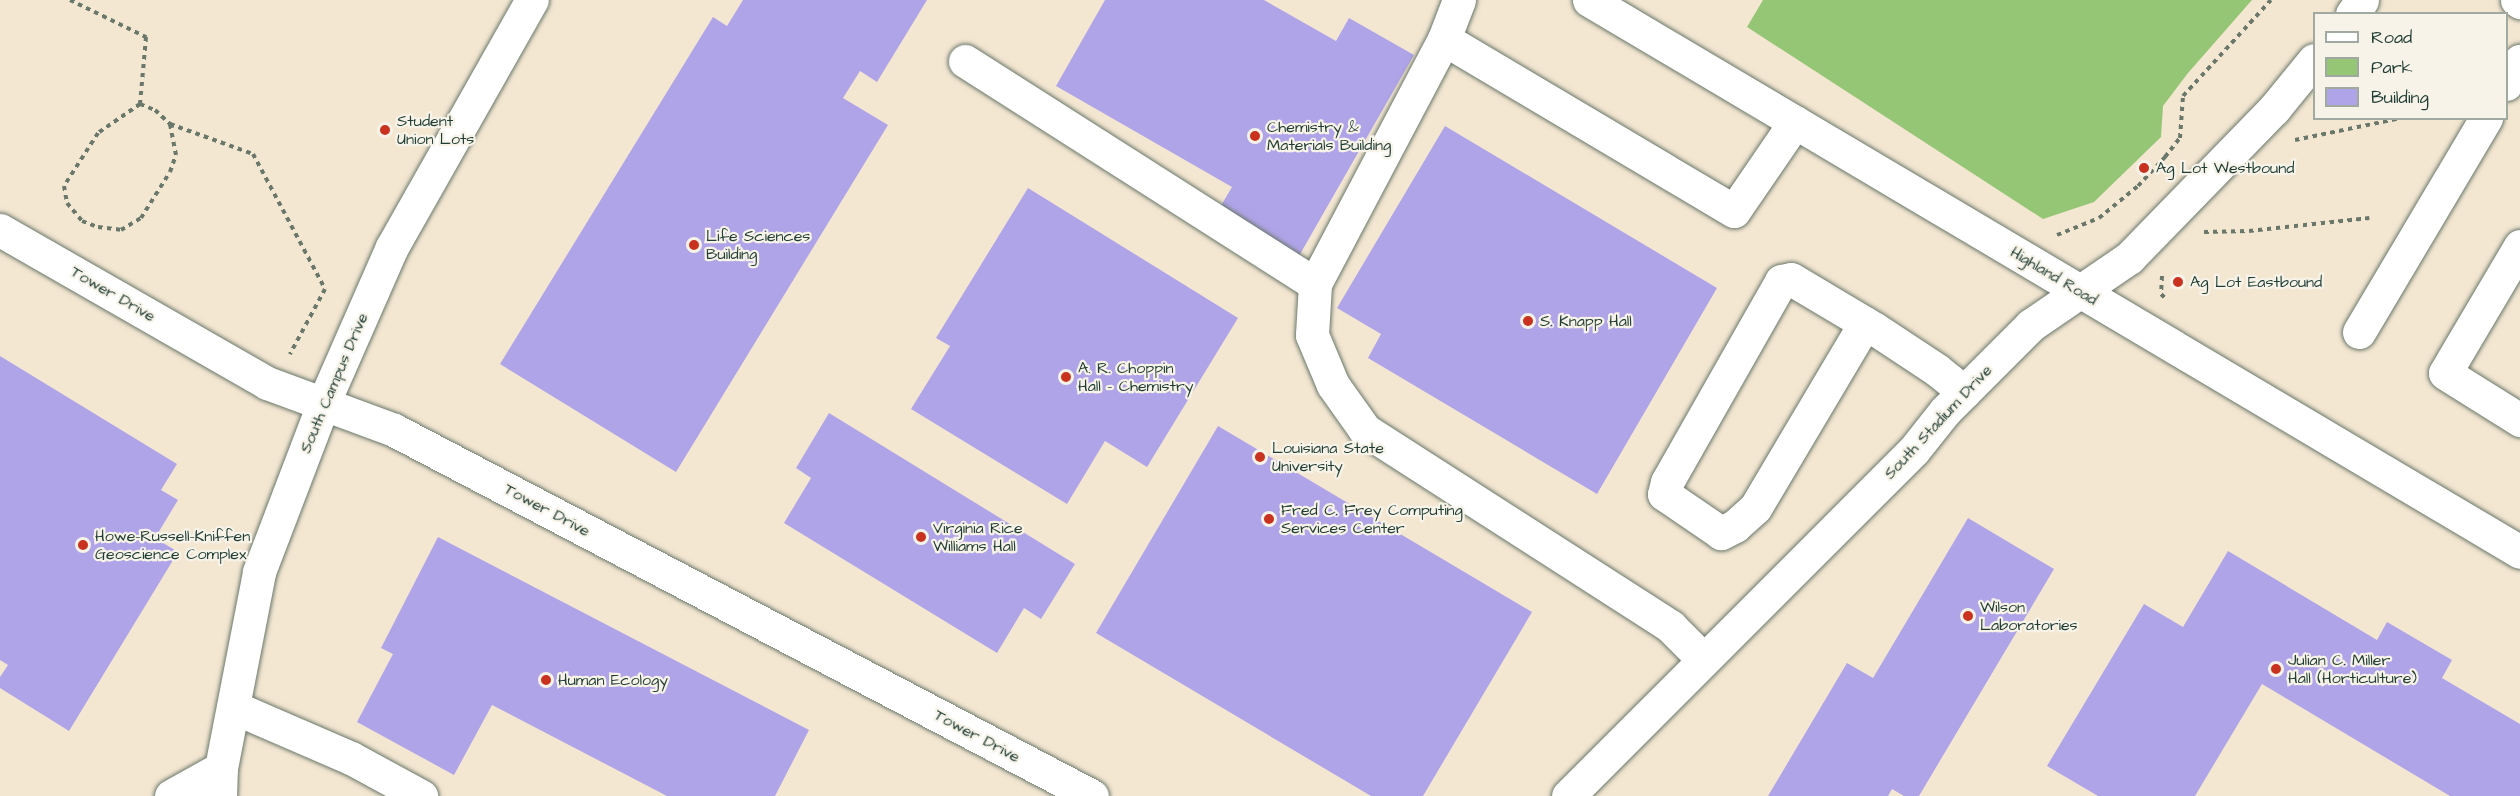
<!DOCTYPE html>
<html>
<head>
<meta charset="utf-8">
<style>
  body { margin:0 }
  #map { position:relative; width:2520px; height:796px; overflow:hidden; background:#f4e7d2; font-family:"Architects Daughter",sans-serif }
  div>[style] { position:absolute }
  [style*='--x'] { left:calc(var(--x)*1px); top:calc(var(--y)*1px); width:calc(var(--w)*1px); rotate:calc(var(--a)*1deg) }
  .green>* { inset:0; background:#95c676 }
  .building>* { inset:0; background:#b0a4e8 }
  .path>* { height:4px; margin-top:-2px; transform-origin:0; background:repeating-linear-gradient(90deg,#6a786b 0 4.5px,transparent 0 9px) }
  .roads { filter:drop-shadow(0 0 2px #6a786b) drop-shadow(0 0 2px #6a786b) }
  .minor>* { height:33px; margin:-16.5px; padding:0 16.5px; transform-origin:16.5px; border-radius:16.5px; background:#fff }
  .dots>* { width:16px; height:16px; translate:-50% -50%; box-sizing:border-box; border:3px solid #f7f3e8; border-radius:50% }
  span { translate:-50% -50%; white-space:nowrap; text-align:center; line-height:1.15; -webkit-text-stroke:4.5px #f7f3e8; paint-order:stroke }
  .poi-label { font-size:16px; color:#1f3d34 }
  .left { translate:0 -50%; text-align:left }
  .street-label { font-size:16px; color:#1f3d34 }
  .legend { position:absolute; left:2313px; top:12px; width:195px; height:108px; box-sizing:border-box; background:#f7f3e8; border:2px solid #a1aaa0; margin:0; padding:8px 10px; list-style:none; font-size:18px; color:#1f3d34 }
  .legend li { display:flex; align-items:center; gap:12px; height:30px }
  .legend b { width:30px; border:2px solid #a1aaa0 }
</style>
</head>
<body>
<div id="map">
  <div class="green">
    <div style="clip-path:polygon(1763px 0,2252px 0,2188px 73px,2163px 106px,2161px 137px,2094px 202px,2043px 219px,1747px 27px)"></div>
  </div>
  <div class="building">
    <div style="clip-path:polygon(743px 0,927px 0,877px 82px,860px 71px,843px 98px,888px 125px,676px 472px,500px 364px,713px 17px,727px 26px)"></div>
    <div style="clip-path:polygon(1105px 0,1264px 0,1336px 41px,1349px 18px,1414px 55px,1299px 256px,1219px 209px,1232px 187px,1056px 86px)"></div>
    <div style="clip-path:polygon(1445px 126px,1717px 288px,1597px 494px,1368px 358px,1381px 334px,1337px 308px)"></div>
    <div style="clip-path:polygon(1028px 188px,1238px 318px,1147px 467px,1105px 441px,1067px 504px,911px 409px,950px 346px,936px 338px)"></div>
    <div style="clip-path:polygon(0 356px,177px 464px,161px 490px,178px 500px,155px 538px,178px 552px,69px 731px,0 688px,0 677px,8px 665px,0 660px)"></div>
    <div style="clip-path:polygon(829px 413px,1075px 564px,1041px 619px,1024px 608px,997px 653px,784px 523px,811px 478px,796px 468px)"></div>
    <div style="clip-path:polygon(1218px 426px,1532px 612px,1423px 796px,1371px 796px,1096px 633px)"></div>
    <div style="clip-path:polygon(1968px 518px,2054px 569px,1919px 796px,1904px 796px,1892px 789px,1888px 796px,1768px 796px,1847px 663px,1873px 678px)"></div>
    <div style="clip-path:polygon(438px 537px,809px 730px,775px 796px,667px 796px,492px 705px,454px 775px,357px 722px,393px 654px,381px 648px)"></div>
    <div style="clip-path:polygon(2228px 551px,2377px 640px,2387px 622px,2452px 660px,2442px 678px,2520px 724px,2520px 796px,2450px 796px,2262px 684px,2195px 796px,2098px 796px,2047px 766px,2144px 604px,2183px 627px)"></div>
  </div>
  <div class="path">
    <div style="--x:70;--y:0;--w:85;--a:26"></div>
    <div style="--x:146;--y:37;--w:67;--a:95.1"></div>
    <div style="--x:140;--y:104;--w:51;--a:145.4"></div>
    <div style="--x:98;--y:133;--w:63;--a:122.7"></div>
    <div style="--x:64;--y:186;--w:17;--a:80"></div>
    <div style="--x:67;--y:203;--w:23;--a:50"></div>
    <div style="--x:82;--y:221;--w:17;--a:21"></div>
    <div style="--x:98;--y:227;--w:23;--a:7"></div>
    <div style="--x:121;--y:230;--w:23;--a:-31"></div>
    <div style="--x:141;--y:218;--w:54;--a:-57.8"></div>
    <div style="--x:170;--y:172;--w:18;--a:-71"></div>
    <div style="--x:176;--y:155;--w:32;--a:-101"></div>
    <div style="--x:140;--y:104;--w:16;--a:22"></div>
    <div style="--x:155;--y:110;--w:21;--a:43"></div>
    <div style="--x:170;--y:124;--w:88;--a:19.9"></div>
    <div style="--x:253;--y:154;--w:153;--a:61.9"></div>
    <div style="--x:325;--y:289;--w:74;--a:118.3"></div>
    <div style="--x:2295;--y:140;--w:108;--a:-11.7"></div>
    <div style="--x:2204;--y:232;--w:45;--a:-1.3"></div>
    <div style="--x:2249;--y:231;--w:121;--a:-6.2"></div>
    <div style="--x:2057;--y:235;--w:45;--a:-22"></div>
    <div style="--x:2099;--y:218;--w:50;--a:-39.4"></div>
    <div style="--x:2138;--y:186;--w:40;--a:-47"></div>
    <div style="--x:2165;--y:157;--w:24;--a:-52"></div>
    <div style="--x:2180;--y:138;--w:42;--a:-85.9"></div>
    <div style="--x:2183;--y:96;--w:130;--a:-47.5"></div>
    <div style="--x:2162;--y:276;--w:18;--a:93"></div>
    <div style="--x:2161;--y:294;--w:7;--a:45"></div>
  </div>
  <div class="roads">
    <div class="minor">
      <div style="--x:1459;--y:0;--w:42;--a:111"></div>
      <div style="--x:1444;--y:39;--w:337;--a:30.7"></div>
      <div style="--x:1734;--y:211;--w:108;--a:-55.6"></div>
      <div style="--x:1589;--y:0;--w:1082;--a:30.66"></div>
      <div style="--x:2517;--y:0;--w:4;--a:34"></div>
      <div style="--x:2352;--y:14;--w:17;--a:-54"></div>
      <div style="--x:1444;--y:39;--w:277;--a:117.8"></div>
      <div style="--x:1315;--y:284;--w:51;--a:93.4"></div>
      <div style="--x:1312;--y:335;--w:54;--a:67.2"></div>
      <div style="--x:1333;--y:385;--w:55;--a:54.6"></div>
      <div style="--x:1365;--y:430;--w:363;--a:32.7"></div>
      <div style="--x:1670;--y:626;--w:47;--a:45"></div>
      <div style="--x:965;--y:61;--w:415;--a:32.5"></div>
      <div style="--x:2506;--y:84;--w:27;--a:-59"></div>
      <div style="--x:0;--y:230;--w:308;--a:29.8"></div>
      <div style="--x:267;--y:383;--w:135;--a:20.3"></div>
      <div style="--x:394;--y:430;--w:788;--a:27.67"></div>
      <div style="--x:2520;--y:246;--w:147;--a:120.6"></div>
      <div style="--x:2445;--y:373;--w:89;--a:32.1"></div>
      <div style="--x:1865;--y:323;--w:215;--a:120.7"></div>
      <div style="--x:1755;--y:508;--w:27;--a:138"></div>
      <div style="--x:1735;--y:526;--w:16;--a:153"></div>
      <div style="--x:1721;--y:533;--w:69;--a:-145.6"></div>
      <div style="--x:1664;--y:494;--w:12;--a:-76"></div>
      <div style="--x:1667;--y:482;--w:231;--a:-60.4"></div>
      <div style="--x:1781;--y:281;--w:10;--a:-11"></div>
      <div style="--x:1791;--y:279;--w:98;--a:30.8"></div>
      <div style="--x:1875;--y:329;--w:74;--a:33.5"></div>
      <div style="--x:1937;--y:370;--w:35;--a:39"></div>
      <div style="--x:2359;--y:332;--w:249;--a:-59.3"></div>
      <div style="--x:233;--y:707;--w:129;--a:23.4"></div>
      <div style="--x:351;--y:758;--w:80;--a:28.5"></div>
      <div style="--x:171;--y:796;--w:57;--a:-29.2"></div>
      <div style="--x:220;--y:796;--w:28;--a:-88"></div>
      <div style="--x:221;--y:768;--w:200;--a:-79"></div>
      <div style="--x:259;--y:572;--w:180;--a:-69.1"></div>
      <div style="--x:323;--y:404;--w:171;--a:-66.3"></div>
      <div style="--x:392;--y:247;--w:284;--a:-60.5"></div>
      <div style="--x:1568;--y:796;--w:489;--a:-45"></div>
      <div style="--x:1914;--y:450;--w:50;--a:-51.5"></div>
      <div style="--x:1945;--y:411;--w:122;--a:-45"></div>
      <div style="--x:2031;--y:325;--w:119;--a:-34.4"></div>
      <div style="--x:2129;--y:258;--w:208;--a:-45.8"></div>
      <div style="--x:2274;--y:109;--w:63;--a:-50.8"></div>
    </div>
  </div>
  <div class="dots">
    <div style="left:385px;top:130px;background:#c8321e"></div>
    <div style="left:1255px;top:136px;background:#c8321e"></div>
    <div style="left:2144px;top:168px;background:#c8321e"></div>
    <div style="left:694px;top:245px;background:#c8321e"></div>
    <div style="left:2178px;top:282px;background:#c8321e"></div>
    <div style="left:1528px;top:321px;background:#c8321e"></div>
    <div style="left:1066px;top:377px;background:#c8321e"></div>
    <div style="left:1260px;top:457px;background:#c8321e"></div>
    <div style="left:1269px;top:519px;background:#c8321e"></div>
    <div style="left:921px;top:537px;background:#c8321e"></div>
    <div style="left:83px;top:545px;background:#c8321e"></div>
    <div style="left:1968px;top:616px;background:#c8321e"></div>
    <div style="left:2276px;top:669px;background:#c8321e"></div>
    <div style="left:546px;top:680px;background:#c8321e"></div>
  </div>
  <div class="poi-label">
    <span class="left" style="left:397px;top:130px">Student<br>Union Lots</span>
    <span class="left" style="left:1267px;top:136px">Chemistry &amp;<br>Materials Building</span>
    <span class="left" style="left:2156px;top:168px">Ag Lot Westbound</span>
    <span class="left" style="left:706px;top:245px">Life Sciences<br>Building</span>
    <span class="left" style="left:2190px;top:282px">Ag Lot Eastbound</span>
    <span class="left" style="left:1540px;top:321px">S. Knapp Hall</span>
    <span class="left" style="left:1078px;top:377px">A. R. Choppin<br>Hall - Chemistry</span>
    <span class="left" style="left:1272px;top:457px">Louisiana State<br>University</span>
    <span class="left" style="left:1281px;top:519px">Fred C. Frey Computing<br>Services Center</span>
    <span class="left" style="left:933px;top:537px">Virginia Rice<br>Williams Hall</span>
    <span class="left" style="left:95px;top:545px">Howe-Russell-Kniffen<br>Geoscience Complex</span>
    <span class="left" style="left:1980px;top:616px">Wilson<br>Laboratories</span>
    <span class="left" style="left:2288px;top:669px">Julian C. Miller<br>Hall (Horticulture)</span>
    <span class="left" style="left:558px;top:680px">Human Ecology</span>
  </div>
  <div class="street-label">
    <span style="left:2054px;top:276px;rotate:31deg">Highland Road</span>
    <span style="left:113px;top:294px;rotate:30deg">Tower Drive</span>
    <span style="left:334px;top:383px;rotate:-67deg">South Campus Drive</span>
    <span style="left:1938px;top:422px;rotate:-47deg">South Stadium Drive</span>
    <span style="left:547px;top:510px;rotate:28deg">Tower Drive</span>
    <span style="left:977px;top:736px;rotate:28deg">Tower Drive</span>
  </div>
  <ul class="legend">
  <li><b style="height:8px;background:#fff"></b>Road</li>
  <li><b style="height:16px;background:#95c676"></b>Park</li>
  <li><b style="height:16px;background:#b0a4e8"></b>Building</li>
  </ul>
</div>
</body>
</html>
